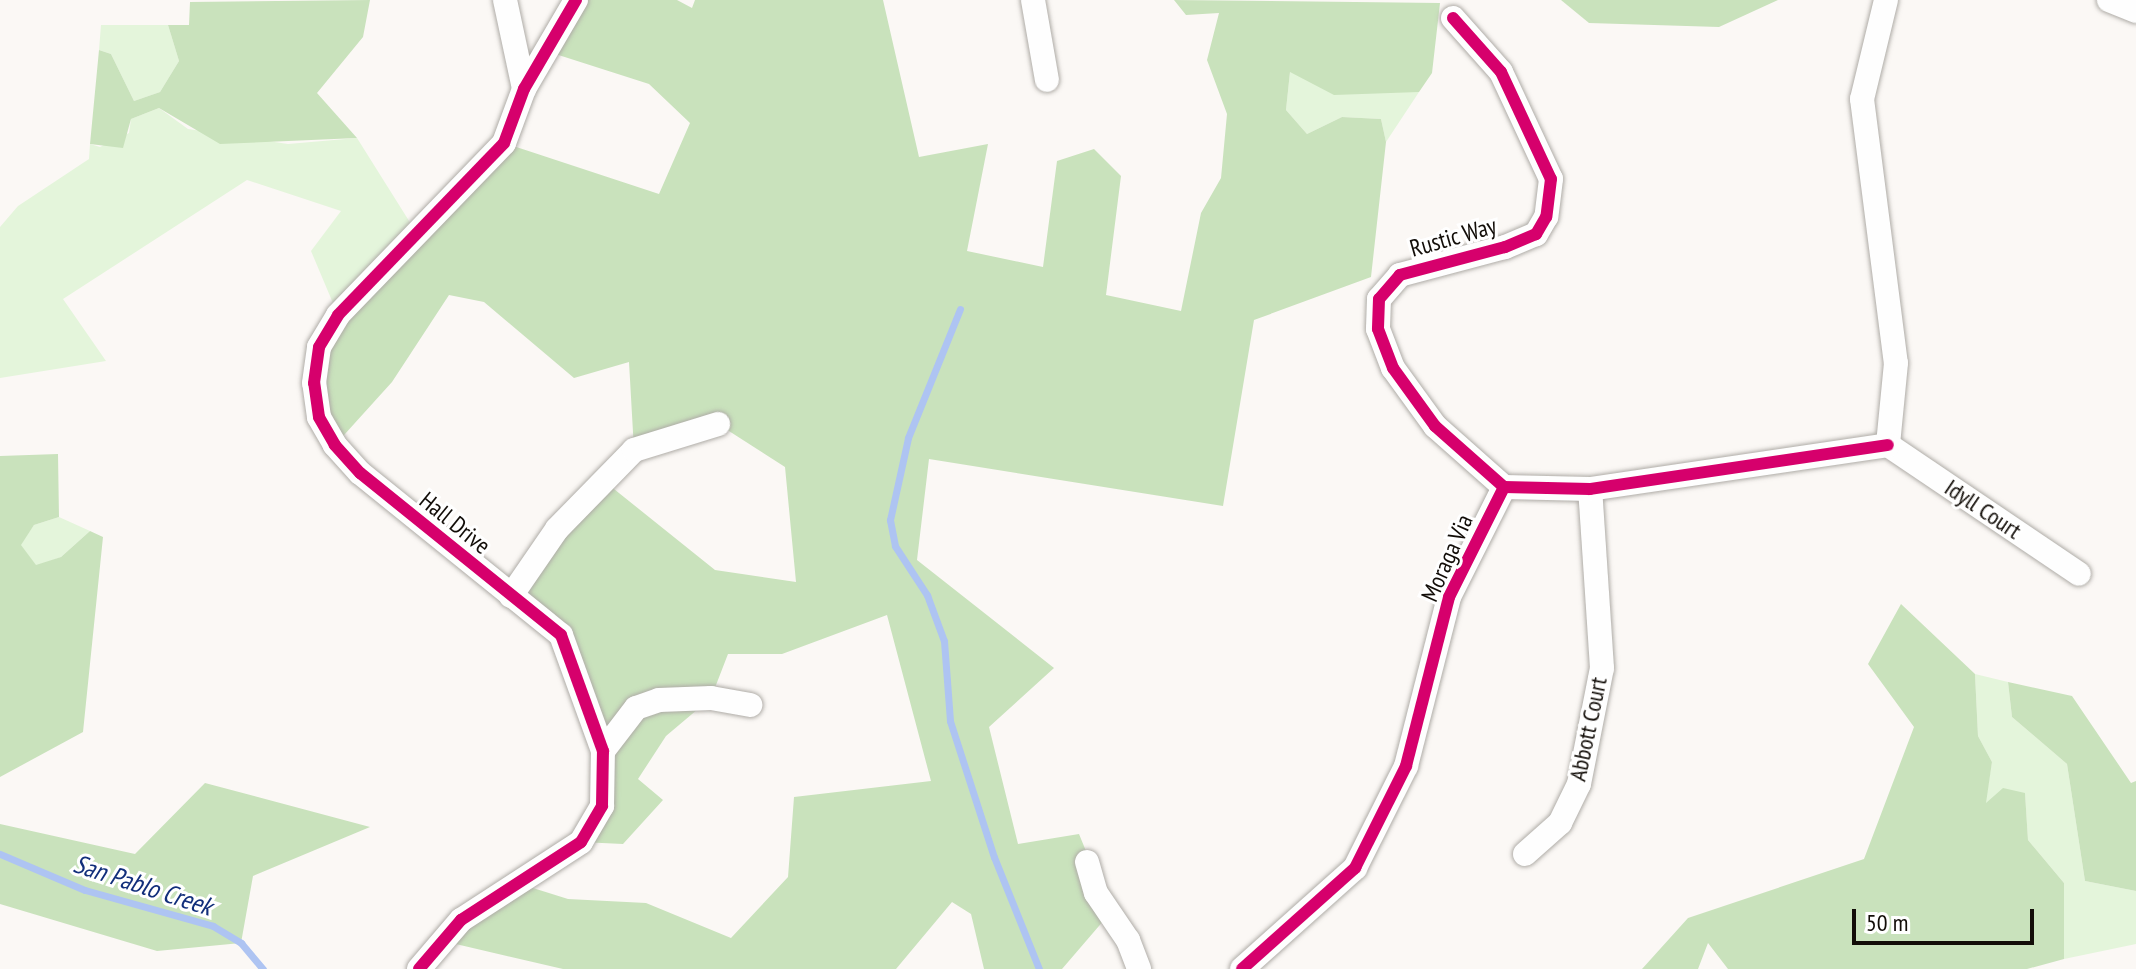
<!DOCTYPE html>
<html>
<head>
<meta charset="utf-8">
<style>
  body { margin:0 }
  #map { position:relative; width:2136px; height:969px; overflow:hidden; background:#fbf8f5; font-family:"PT Sans Narrow",sans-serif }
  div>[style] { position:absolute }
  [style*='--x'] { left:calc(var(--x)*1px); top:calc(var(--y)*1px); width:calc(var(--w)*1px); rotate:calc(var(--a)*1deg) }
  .green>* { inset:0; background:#e4f5db }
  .forest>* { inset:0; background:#c9e2bc }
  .stream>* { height:7px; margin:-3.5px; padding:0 3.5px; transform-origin:3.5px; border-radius:3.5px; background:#aec4f2 }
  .roads { filter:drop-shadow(0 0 2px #afaca7) drop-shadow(0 0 2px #afaca7) }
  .minor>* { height:24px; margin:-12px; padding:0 12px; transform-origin:12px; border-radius:12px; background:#fefefe }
  .cycleway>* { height:12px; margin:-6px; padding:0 6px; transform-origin:6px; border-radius:6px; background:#d6006c }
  span { translate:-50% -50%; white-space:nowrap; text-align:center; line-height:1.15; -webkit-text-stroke:6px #fff; paint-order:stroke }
  .street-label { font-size:24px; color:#120d08 }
  .water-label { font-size:26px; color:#122f7b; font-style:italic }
  .scale { position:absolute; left:1852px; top:909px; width:182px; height:36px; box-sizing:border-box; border:4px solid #120d08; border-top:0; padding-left:10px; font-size:24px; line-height:28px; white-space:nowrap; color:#120d08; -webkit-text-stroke:6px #fff; paint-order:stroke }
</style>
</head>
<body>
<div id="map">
  <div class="green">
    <div style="clip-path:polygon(101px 25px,168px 25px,179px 61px,160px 92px,134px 101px,111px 54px,99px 50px)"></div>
    <div style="clip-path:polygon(1290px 72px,1395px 91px,1419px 92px,1386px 142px,1381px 119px,1342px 117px,1307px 134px,1286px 110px)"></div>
    <div style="clip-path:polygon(159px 108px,188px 129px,288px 144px,357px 138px,416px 232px,338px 315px,311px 251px,341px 211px,247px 180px,63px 299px,106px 361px,0 378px,0 227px,18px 206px,89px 159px,90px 144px,100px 147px,129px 133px,131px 119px)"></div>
    <div style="clip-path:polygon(59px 517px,90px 531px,61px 557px,36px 566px,20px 545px,34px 525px)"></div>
    <div style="clip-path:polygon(1975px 674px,2008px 682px,2012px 717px,2067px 764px,2085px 881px,2136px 891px,2136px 944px,2064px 959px,2064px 883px,2028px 840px,2025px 794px,1985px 804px,1992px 762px,1978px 736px)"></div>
  </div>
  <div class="forest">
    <div style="clip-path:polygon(370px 0,363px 37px,317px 93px,357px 138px,220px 144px,159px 108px,131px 119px,123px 148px,90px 144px,99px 50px,111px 54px,134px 101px,160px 92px,179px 61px,168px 25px,189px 25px,190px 2px)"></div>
    <div style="clip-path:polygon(576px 0,677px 0,692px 8px,695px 0,883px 0,919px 157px,988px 144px,967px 251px,1043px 267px,1057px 161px,1094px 149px,1121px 176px,1106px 295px,1181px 311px,1201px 213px,1221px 178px,1227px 114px,1207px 60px,1219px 13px,1186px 15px,1174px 0,1440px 3px,1432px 73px,1419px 92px,1334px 95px,1290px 72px,1286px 110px,1307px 134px,1342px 117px,1381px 119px,1386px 142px,1371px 277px,1254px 320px,1223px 506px,929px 459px,917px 560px,1054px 668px,989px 727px,1018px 844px,1079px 834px,1111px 912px,1062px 969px,984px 969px,971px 914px,952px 902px,896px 969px,563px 969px,443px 941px,517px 883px,568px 899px,646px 903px,731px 938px,788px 877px,794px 797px,931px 781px,887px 615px,782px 654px,728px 654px,711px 698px,666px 736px,638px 779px,663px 800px,623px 844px,581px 842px,603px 750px,561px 635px,511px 596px,604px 481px,715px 570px,796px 582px,785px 467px,718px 424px,634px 450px,629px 362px,574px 378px,484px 302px,449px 295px,392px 382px,335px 445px,319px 347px,504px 143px,659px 194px,690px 123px,649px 84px,546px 51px)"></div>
    <div style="clip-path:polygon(1561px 0,1778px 0,1719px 27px,1589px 23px)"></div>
    <div style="clip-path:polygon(58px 454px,59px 517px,34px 525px,21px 545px,36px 565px,61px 557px,90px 531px,103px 537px,83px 732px,0 777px,0 456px)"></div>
    <div style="clip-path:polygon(1901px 604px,1975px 674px,1978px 736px,1992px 762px,1986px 803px,2003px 788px,2025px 793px,2028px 840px,2064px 883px,2064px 959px,2027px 969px,1728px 969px,1708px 943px,1698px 969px,1642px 969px,1688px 918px,1864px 859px,1914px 727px,1868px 664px)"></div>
    <div style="clip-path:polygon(2008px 682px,2072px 696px,2131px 783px,2136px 781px,2136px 891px,2085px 881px,2067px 764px,2012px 717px)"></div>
    <div style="clip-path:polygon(205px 783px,370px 827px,253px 876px,241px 943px,157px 951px,0 904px,0 824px,135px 854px)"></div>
  </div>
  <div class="stream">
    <div style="--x:960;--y:309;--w:139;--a:112"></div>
    <div style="--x:908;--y:438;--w:84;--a:102.4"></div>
    <div style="--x:890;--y:520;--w:26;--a:79"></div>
    <div style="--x:895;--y:546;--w:59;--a:56.9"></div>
    <div style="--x:927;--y:595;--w:49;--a:69.7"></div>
    <div style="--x:944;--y:641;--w:80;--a:85.7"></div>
    <div style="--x:950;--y:721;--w:143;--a:72.1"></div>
    <div style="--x:994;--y:857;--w:121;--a:68.1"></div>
    <div style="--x:0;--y:854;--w:92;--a:23"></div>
    <div style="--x:85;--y:890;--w:133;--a:15.7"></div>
    <div style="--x:213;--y:926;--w:33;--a:31"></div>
    <div style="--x:241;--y:943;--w:34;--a:50"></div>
  </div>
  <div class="roads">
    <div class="minor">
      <div style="--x:505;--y:0;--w:91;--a:77.9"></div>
      <div style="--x:1033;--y:0;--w:81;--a:80.1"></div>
      <div style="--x:1886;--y:0;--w:102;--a:103.6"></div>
      <div style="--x:1862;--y:99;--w:266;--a:82.7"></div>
      <div style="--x:1896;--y:363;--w:82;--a:95.6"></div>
      <div style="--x:2109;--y:0;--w:29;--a:22"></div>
      <div style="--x:1453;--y:18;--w:72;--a:48.4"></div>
      <div style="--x:1501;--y:72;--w:118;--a:65"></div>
      <div style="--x:1551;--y:179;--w:38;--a:97"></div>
      <div style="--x:1546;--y:217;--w:20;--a:120"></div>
      <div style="--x:1536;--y:234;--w:34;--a:157"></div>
      <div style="--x:1505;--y:247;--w:109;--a:165.1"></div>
      <div style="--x:1400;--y:275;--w:32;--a:131"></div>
      <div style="--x:1379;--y:299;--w:30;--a:92"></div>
      <div style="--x:1378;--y:329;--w:42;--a:69"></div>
      <div style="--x:1393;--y:368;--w:72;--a:54.1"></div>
      <div style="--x:1435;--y:426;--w:92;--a:41.5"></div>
      <div style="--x:1888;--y:445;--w:230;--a:34"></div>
      <div style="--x:511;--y:596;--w:81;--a:-55.5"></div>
      <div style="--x:557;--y:529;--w:110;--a:-45.7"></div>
      <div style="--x:634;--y:450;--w:88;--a:-17.2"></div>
      <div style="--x:603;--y:751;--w:54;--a:-52.5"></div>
      <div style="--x:636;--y:708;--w:24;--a:-19"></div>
      <div style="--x:659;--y:700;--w:52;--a:-2.2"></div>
      <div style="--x:711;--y:698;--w:40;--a:10"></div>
      <div style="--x:1525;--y:854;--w:47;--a:-41.5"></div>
      <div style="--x:1560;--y:823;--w:43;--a:-64"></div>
      <div style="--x:1579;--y:784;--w:118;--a:-78.8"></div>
      <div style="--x:1602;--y:668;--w:179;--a:-93.8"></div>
      <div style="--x:1087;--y:862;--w:32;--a:74"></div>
      <div style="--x:1096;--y:893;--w:57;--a:55.8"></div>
      <div style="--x:1128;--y:940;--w:31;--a:69"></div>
      <div style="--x:419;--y:969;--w:65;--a:-49.4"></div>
      <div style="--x:461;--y:920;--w:143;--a:-33"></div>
      <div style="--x:581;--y:842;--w:42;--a:-59.7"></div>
      <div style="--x:602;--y:806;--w:55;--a:-89"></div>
      <div style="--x:603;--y:751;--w:123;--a:-109.9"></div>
      <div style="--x:561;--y:635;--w:258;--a:-141.1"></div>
      <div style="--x:360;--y:473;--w:38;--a:-132"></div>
      <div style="--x:335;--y:445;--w:32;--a:-120"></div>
      <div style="--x:319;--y:417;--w:34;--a:-98"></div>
      <div style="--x:314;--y:383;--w:36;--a:-82"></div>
      <div style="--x:319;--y:347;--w:37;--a:-59"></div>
      <div style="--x:338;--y:315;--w:239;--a:-46"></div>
      <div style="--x:504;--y:143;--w:58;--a:-69.7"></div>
      <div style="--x:524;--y:89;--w:103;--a:-59.7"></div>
      <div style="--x:1242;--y:969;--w:152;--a:-41.8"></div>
      <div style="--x:1355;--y:868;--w:114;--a:-63.4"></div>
      <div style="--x:1406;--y:766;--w:174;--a:-75.7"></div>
      <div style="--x:1449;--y:597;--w:123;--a:-63.4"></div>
      <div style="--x:1504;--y:487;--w:86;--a:1.3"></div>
      <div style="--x:1590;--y:489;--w:301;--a:-8.4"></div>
    </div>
  </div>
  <div class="cycleway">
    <div style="--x:1453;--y:18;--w:72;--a:48.4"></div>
    <div style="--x:1501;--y:72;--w:118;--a:65"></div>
    <div style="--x:1551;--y:179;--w:38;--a:97"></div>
    <div style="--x:1546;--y:217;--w:20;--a:120"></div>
    <div style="--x:1536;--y:234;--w:34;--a:157"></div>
    <div style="--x:1505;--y:247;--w:109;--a:165.1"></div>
    <div style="--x:1400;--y:275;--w:32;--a:131"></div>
    <div style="--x:1379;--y:299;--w:30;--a:92"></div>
    <div style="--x:1378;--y:329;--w:42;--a:69"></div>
    <div style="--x:1393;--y:368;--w:72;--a:54.1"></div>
    <div style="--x:1435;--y:426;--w:92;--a:41.5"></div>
    <div style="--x:419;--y:969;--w:65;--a:-49.4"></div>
    <div style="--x:461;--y:920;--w:143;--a:-33"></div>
    <div style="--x:581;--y:842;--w:42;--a:-59.7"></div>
    <div style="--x:602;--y:806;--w:55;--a:-89"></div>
    <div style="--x:603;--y:751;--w:123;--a:-109.9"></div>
    <div style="--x:561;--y:635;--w:258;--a:-141.1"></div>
    <div style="--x:360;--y:473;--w:38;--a:-132"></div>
    <div style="--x:335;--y:445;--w:32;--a:-120"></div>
    <div style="--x:319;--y:417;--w:34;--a:-98"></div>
    <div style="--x:314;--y:383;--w:36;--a:-82"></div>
    <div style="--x:319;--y:347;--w:37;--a:-59"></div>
    <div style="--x:338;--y:315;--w:239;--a:-46"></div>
    <div style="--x:504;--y:143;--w:58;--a:-69.7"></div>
    <div style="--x:524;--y:89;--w:103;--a:-59.7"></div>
    <div style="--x:1242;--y:969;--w:152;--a:-41.8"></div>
    <div style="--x:1355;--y:868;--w:114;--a:-63.4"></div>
    <div style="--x:1406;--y:766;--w:174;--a:-75.7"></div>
    <div style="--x:1449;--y:597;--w:123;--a:-63.4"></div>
    <div style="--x:1504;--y:487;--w:86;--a:1.3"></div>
    <div style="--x:1590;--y:489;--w:301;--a:-8.4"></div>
  </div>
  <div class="street-label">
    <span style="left:1453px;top:237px;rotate:-16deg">Rustic Way</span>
    <span style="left:1983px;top:509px;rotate:34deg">Idyll Court</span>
    <span style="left:455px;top:523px;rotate:39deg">Hall Drive</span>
    <span style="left:1447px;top:558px;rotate:-66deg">Moraga Via</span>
    <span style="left:1588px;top:729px;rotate:-78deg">Abbott Court</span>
  </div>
  <div class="water-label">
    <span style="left:143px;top:885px;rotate:18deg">San Pablo Creek</span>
  </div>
  <div class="scale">50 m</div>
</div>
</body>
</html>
